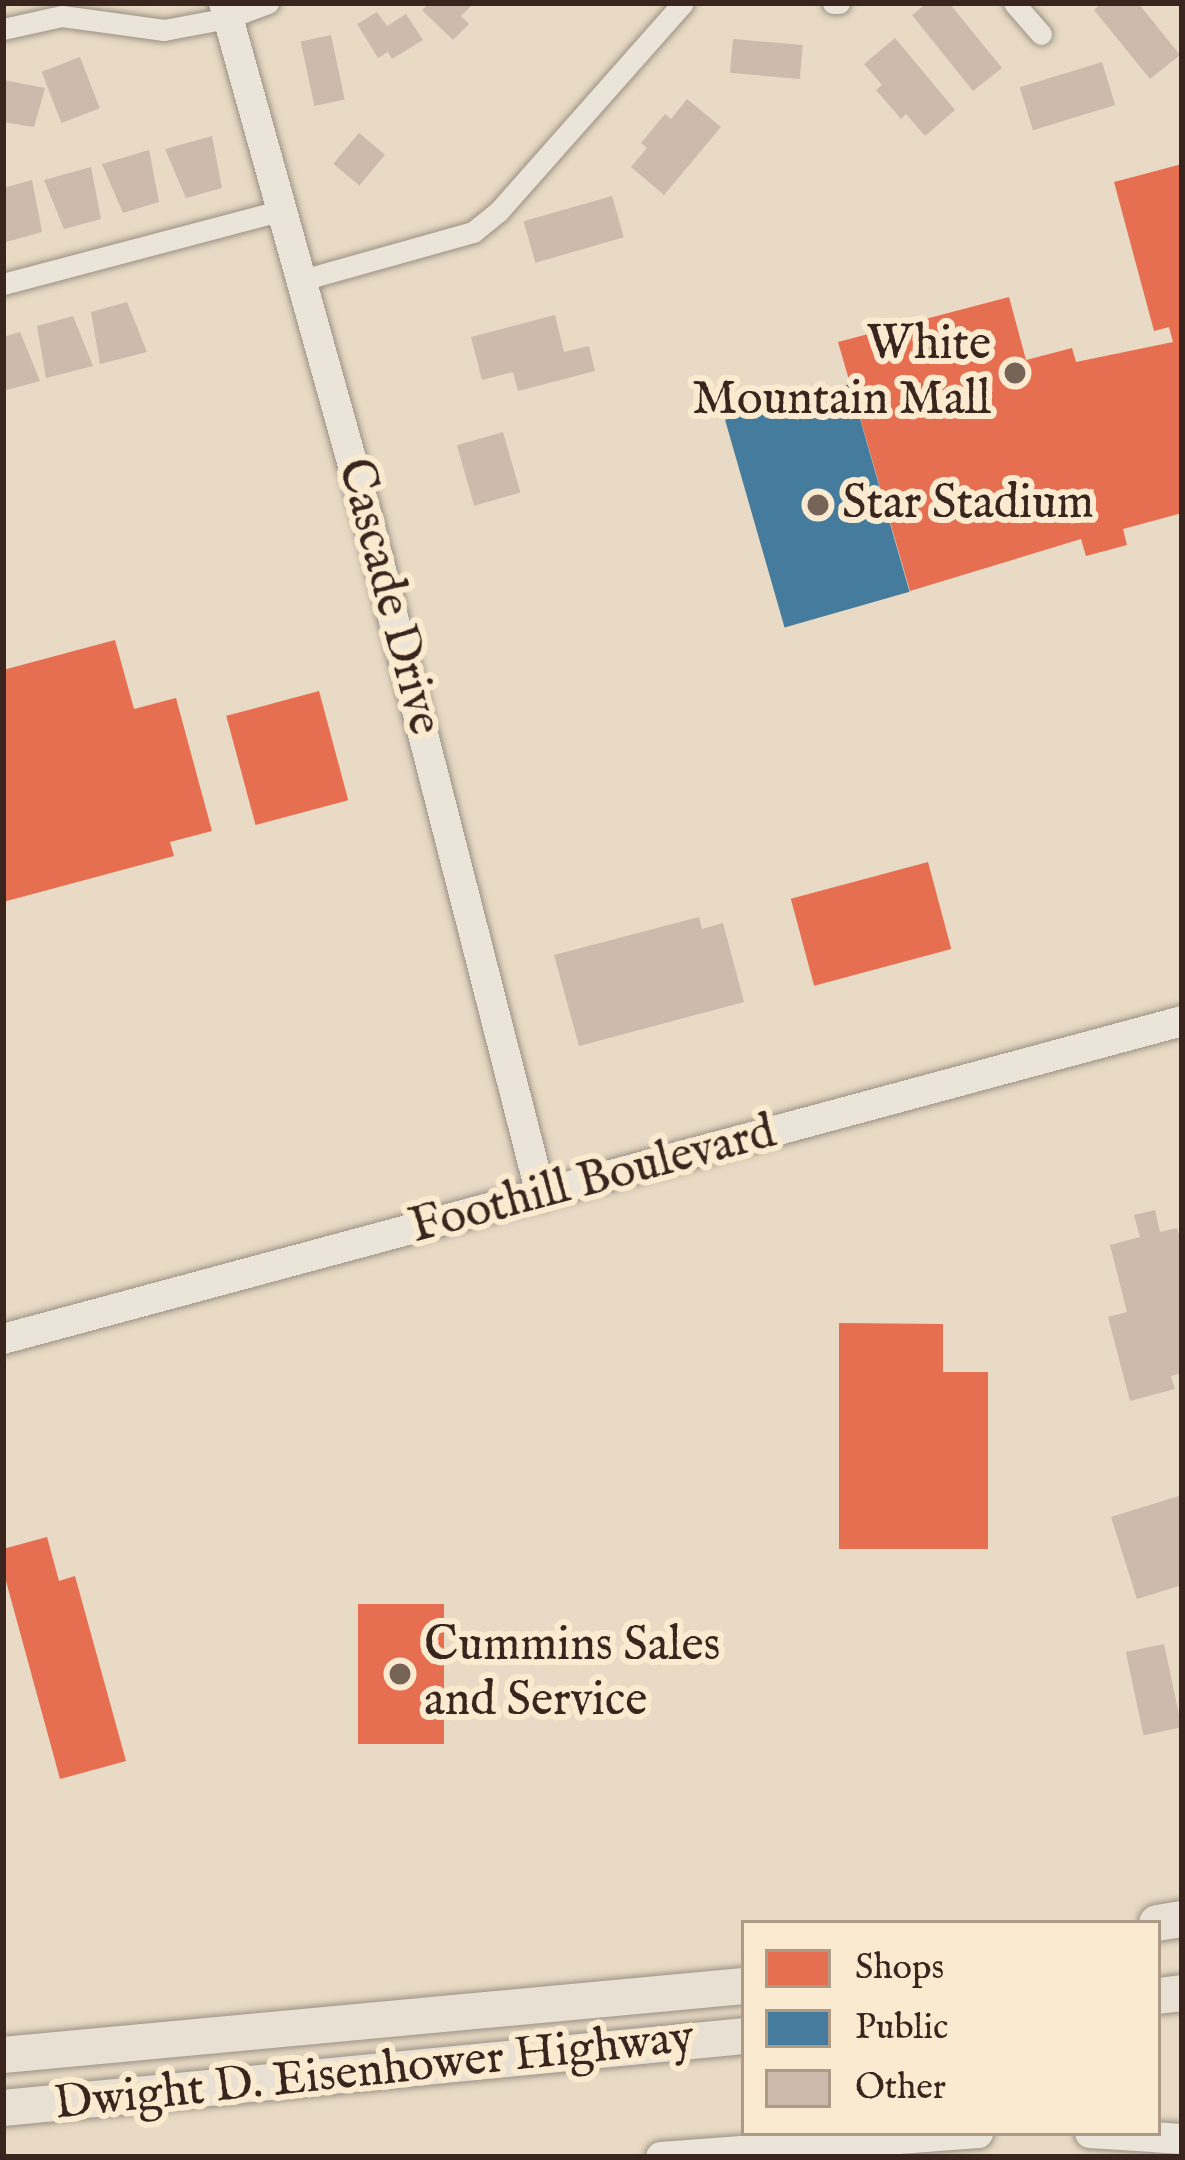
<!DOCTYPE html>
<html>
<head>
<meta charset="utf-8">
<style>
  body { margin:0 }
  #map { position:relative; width:1185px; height:2160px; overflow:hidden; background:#e8dac4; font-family:"IM FELL English",serif }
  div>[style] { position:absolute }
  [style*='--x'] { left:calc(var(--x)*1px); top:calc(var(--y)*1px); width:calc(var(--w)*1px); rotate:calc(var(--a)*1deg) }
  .shops>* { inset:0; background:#e76f51; transform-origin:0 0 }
  .public>* { inset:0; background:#457b9d; transform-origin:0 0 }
  .building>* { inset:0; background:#ceb9ad; transform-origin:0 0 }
  .roads { filter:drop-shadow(0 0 3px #9b9184) drop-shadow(0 0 3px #9b9184) }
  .street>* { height:21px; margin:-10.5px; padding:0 10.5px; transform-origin:10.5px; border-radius:10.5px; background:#ebe4d9 }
  .secondary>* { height:30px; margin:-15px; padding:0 15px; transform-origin:15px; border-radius:15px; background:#ebe4d9 }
  .highway>* { height:36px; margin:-18px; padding:0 18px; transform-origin:18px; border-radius:18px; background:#e8e0d3 }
  .dots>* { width:33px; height:33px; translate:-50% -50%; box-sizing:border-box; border:6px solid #faeacf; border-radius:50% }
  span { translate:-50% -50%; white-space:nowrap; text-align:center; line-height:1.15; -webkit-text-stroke:12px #faeacf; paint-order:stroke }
  .poi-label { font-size:48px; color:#39251e }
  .right { translate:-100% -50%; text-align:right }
  .left { translate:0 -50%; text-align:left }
  .street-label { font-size:48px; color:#39251e }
  .frame { position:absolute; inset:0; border:6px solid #39251e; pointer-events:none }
  .legend { position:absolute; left:741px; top:1920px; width:420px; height:216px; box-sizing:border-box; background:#faeacf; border:3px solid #ad9b88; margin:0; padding:15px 21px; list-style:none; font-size:36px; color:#39251e }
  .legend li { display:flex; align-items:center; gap:24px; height:60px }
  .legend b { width:60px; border:3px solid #ad9b88 }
</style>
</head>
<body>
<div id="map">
  <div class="shops">
    <div style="clip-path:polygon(1182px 164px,1182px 513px,1123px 529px,1127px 545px,1086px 556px,1081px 539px,910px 591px,838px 342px,1009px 297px,1026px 360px,1072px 348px,1076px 362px,1173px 342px,1169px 327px,1154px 331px,1114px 182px)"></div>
    <div style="clip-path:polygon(115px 640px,134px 709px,176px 698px,212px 831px,170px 842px,174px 856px,3px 902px,3px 670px)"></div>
    <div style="left:319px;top:691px;width:113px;height:96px;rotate:75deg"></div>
    <div style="left:928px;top:862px;width:90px;height:142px;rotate:75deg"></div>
    <div style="clip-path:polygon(839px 1323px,943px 1324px,943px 1372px,988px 1372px,988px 1549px,839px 1549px)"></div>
    <div style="clip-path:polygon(47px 1537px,59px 1581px,75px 1576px,126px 1761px,60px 1779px,3px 1570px,3px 1549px)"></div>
    <div style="left:358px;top:1604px;width:86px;height:140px"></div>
  </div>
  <div class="public">
    <div style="left:850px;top:384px;width:216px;height:130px;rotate:74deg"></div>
  </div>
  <div class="building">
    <div style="clip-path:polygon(430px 3px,474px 3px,461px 16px,469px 24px,453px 40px,422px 10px)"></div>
    <div style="clip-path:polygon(927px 3px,949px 3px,1002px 68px,973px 91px,912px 15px)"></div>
    <div style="clip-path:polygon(1102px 3px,1138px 3px,1180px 55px,1150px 79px,1094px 10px)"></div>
    <div style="clip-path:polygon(377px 12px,387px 26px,406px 14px,423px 40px,392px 59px,388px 52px,378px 58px,357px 24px)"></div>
    <div style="left:331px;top:35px;width:66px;height:31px;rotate:78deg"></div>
    <div style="clip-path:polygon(895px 38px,955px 110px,925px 136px,906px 114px,901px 119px,876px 90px,882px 85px,864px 64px)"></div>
    <div style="left:733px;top:39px;width:70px;height:34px;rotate:5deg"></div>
    <div style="left:80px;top:57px;width:55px;height:41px;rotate:69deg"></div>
    <div style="left:1102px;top:62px;width:45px;height:86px;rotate:73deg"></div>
    <div style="clip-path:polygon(3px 80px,45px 88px,34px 127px,3px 122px)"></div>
    <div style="clip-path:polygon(687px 99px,721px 127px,664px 195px,631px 167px,647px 148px,641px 143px,665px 114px,671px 119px)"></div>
    <div style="left:359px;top:133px;width:34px;height:40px;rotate:40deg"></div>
    <div style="clip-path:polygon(212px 136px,222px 188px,186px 198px,165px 149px)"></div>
    <div style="clip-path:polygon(149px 150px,159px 202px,123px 213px,102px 164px)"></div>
    <div style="clip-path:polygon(91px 167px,101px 219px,64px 229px,44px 180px)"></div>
    <div style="clip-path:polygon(32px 180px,42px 232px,6px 242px,3px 188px)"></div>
    <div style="left:612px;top:196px;width:43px;height:92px;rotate:74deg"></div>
    <div style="clip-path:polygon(127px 302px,147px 352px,100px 364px,91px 312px)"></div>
    <div style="clip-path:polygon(555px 315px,564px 352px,589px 346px,595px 371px,518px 391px,513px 372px,482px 380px,471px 337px)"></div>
    <div style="clip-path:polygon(73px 316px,93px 366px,46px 378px,37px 326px)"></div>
    <div style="clip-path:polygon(20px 332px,40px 381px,3px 391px,3px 337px)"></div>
    <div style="left:503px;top:432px;width:63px;height:48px;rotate:74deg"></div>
    <div style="clip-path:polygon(699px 917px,702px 929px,723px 923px,744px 1002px,579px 1046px,554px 955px)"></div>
    <div style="clip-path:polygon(1155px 1210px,1160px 1232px,1177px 1228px,1182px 1246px,1182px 1373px,1171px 1376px,1175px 1389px,1130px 1401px,1108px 1317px,1127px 1312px,1110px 1245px,1140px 1237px,1134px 1215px)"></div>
    <div style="clip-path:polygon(1182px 1495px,1182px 1585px,1137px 1599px,1111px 1517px)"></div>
    <div style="left:1164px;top:1644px;width:85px;height:39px;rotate:78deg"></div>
  </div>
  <div class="roads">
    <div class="street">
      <div style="--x:833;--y:3;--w:6;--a:0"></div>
      <div style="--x:1014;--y:3;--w:41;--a:48.9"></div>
      <div style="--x:3;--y:29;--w:60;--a:-12.4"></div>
      <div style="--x:62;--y:16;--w:103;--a:7.8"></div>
      <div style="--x:164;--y:30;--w:65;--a:-10.6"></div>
      <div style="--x:228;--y:18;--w:43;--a:-20.6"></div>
      <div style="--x:302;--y:280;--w:178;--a:-15.7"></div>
      <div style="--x:473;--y:232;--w:32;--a:-39"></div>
      <div style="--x:498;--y:212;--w:279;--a:-48.5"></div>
      <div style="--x:3;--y:284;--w:290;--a:-14.8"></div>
    </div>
    <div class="secondary">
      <div style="--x:224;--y:3;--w:540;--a:74.42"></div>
      <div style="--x:369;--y:523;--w:694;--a:75.64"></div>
      <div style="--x:3;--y:1339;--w:1221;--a:-15.09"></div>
      <div style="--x:1090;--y:2133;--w:92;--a:3.7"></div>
      <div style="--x:661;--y:2157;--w:318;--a:-4.3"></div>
    </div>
    <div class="highway">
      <div style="--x:1157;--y:1923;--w:25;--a:-9"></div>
      <div style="--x:1158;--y:1996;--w:24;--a:-7"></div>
      <div style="--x:3;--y:2055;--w:744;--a:-5.32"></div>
      <div style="--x:3;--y:2108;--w:744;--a:-5.55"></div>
    </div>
  </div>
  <div class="dots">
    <div style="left:1015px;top:373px;background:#766458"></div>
    <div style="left:818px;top:505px;background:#766458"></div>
    <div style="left:400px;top:1674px;background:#766458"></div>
  </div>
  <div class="poi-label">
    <span class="right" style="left:991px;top:373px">White<br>Mountain Mall</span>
    <span class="left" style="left:842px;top:505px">Star Stadium</span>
    <span class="left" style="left:424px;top:1674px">Cummins Sales<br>and Service</span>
  </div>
  <div class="street-label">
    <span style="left:388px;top:597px;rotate:75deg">Cascade Drive</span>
    <span style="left:593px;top:1181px;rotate:-15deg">Foothill Boulevard</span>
    <span style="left:374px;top:2072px;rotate:-6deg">Dwight D. Eisenhower Highway</span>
  </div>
  <div class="frame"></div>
  <ul class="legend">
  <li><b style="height:33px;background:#e76f51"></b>Shops</li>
  <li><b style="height:33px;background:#457b9d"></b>Public</li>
  <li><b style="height:33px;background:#ceb9ad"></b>Other</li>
  </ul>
</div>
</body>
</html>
